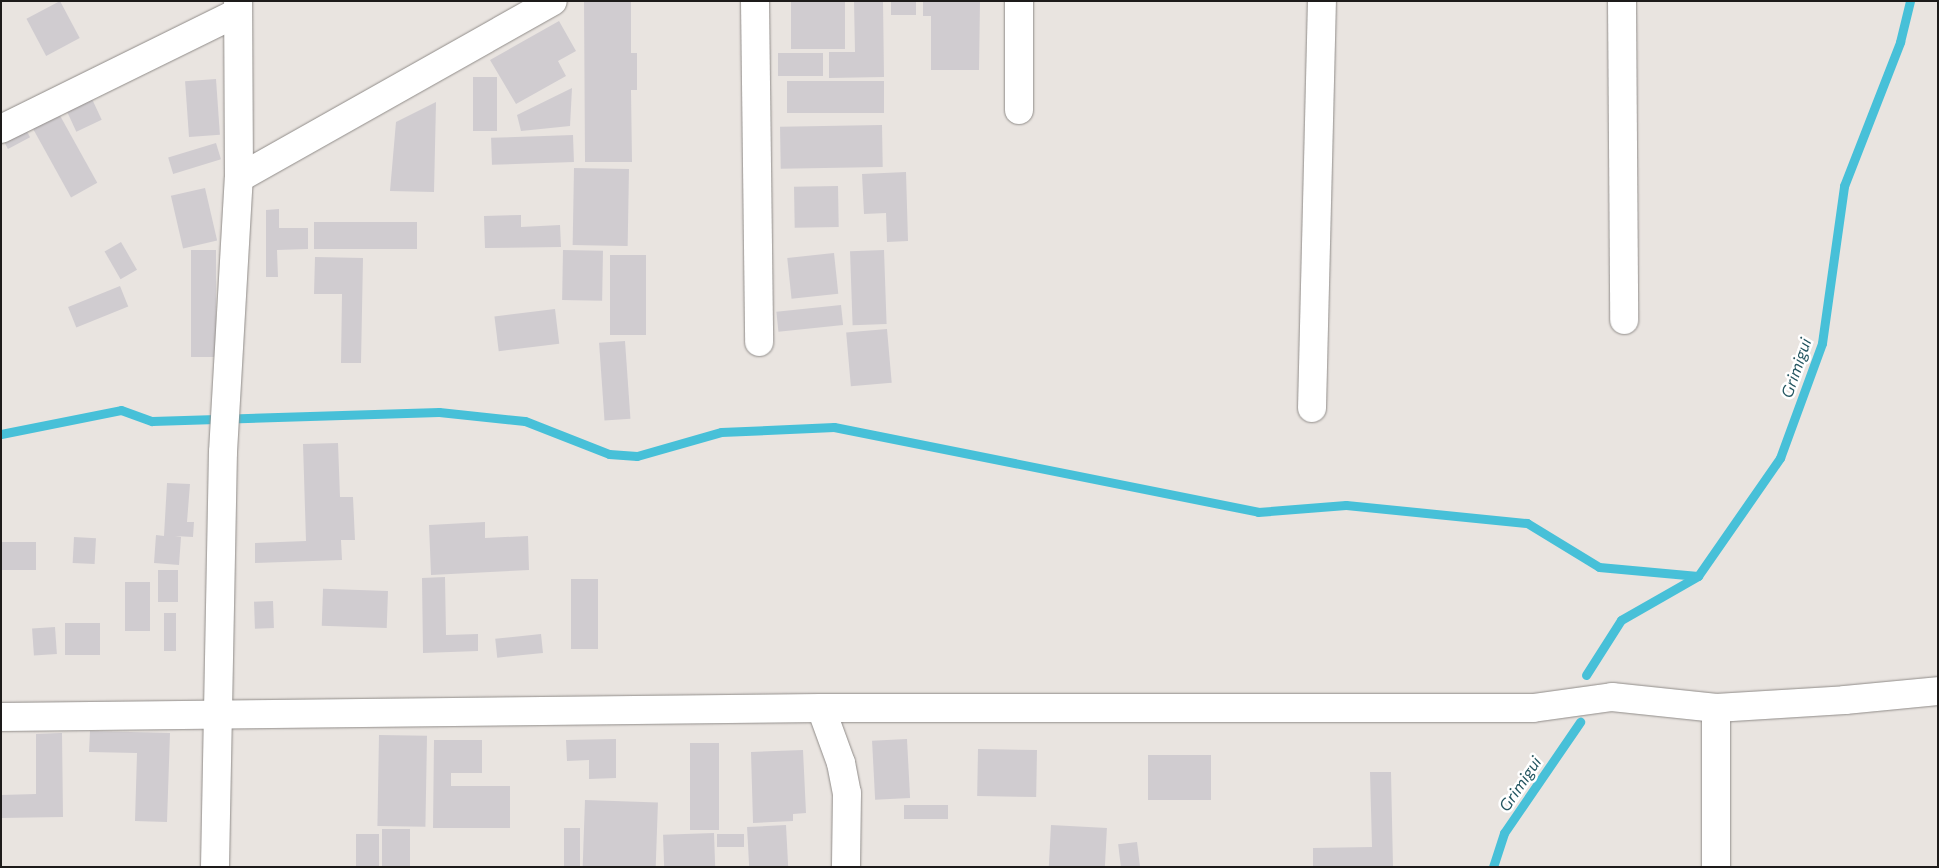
<!DOCTYPE html>
<html>
<head>
<meta charset="utf-8">
<style>
  body { margin:0 }
  #map { position:relative; width:1939px; height:868px; overflow:hidden; background:#e9e4e0; font-family:Commissioner,sans-serif }
  div>[style] { position:absolute }
  [style*='--x'] { left:calc(var(--x)*1px); top:calc(var(--y)*1px); width:calc(var(--w)*1px); rotate:calc(var(--a)*1deg) }
  .stream>* { height:9px; margin:-4.5px; padding:0 4.5px; transform-origin:4.5px; border-radius:4.5px; background:#47c0d8 }
  .building>* { inset:0; background:#d0ccd0; transform-origin:0 0 }
  .roads { filter:drop-shadow(0 0 1px #908c89) drop-shadow(0 0 1px #908c89) }
  .minor>* { height:28px; margin:-14px; padding:0 14px; transform-origin:14px; border-radius:14px; background:#fff }
  span { translate:-50% -50%; white-space:nowrap; text-align:center; line-height:1.15; -webkit-text-stroke:5px #fff; paint-order:stroke }
  .water-label { font-size:16px; color:#245661; font-style:italic }
  .frame { position:absolute; inset:0; border:2px solid #1d1b1a; pointer-events:none }
</style>
</head>
<body>
<div id="map">
  <div class="stream">
    <div style="--x:1;--y:434;--w:122;--a:-11.3"></div>
    <div style="--x:121;--y:410;--w:33;--a:20"></div>
    <div style="--x:152;--y:421;--w:287;--a:-1.8"></div>
    <div style="--x:439;--y:412;--w:86;--a:6"></div>
    <div style="--x:525;--y:421;--w:90;--a:21.4"></div>
    <div style="--x:609;--y:454;--w:28;--a:4"></div>
    <div style="--x:637;--y:456;--w:87;--a:-15.9"></div>
    <div style="--x:721;--y:432;--w:113;--a:-2.5"></div>
    <div style="--x:834;--y:427;--w:432;--a:11.3"></div>
    <div style="--x:1258;--y:512;--w:88;--a:-4.5"></div>
    <div style="--x:1346;--y:505;--w:182;--a:5.7"></div>
    <div style="--x:1527;--y:523;--w:84;--a:31.4"></div>
    <div style="--x:1599;--y:567;--w:99;--a:5.2"></div>
    <div style="--x:1586;--y:675;--w:65;--a:-57.5"></div>
    <div style="--x:1621;--y:620;--w:89;--a:-29.7"></div>
    <div style="--x:1698;--y:576;--w:144;--a:-55.2"></div>
    <div style="--x:1780;--y:458;--w:122;--a:-69.9"></div>
    <div style="--x:1822;--y:343;--w:159;--a:-82"></div>
    <div style="--x:1844;--y:186;--w:155;--a:-68.7"></div>
    <div style="--x:1900;--y:42;--w:42;--a:-76.3"></div>
    <div style="--x:1493;--y:867;--w:36;--a:-72"></div>
    <div style="--x:1504;--y:833;--w:135;--a:-55.6"></div>
  </div>
  <div class="building">
    <div style="left:60px;top:1px;width:42px;height:38px;rotate:62deg"></div>
    <div style="clip-path:polygon(584px 1px,631px 1px,631px 53px,637px 53px,637px 90px,631px 90px,632px 162px,585px 162px)"></div>
    <div style="left:791px;top:1px;width:54px;height:48px"></div>
    <div style="clip-path:polygon(854px 1px,883px 1px,884px 77px,829px 78px,829px 52px,855px 52px)"></div>
    <div style="left:891px;top:1px;width:25px;height:14px"></div>
    <div style="clip-path:polygon(923px 1px,980px 1px,979px 70px,931px 70px,931px 16px,923px 16px)"></div>
    <div style="clip-path:polygon(559px 21px,576px 51px,558px 61px,566px 76px,516px 104px,490px 60px)"></div>
    <div style="left:823px;top:53px;width:23px;height:45px;rotate:90deg"></div>
    <div style="left:473px;top:77px;width:24px;height:54px"></div>
    <div style="left:216px;top:79px;width:56px;height:31px;rotate:86deg"></div>
    <div style="left:884px;top:81px;width:32px;height:97px;rotate:90deg"></div>
    <div style="clip-path:polygon(572px 88px,570px 126px,521px 131px,517px 115px)"></div>
    <div style="left:92px;top:99px;width:23px;height:28px;rotate:65deg"></div>
    <div style="clip-path:polygon(436px 102px,434px 192px,390px 191px,396px 122px)"></div>
    <div style="left:58px;top:112px;width:81px;height:30px;rotate:61deg"></div>
    <div style="left:23px;top:124px;width:15px;height:25px;rotate:62deg"></div>
    <div style="left:882px;top:125px;width:42px;height:102px;rotate:89deg"></div>
    <div style="left:573px;top:135px;width:27px;height:82px;rotate:88deg"></div>
    <div style="left:216px;top:143px;width:17px;height:50px;rotate:73deg"></div>
    <div style="left:574px;top:168px;width:55px;height:77px;rotate:1deg"></div>
    <div style="clip-path:polygon(906px 172px,908px 241px,887px 242px,886px 213px,864px 214px,862px 174px)"></div>
    <div style="left:838px;top:186px;width:41px;height:44px;rotate:89deg"></div>
    <div style="left:205px;top:188px;width:54px;height:35px;rotate:77deg"></div>
    <div style="clip-path:polygon(279px 209px,279px 228px,308px 228px,308px 249px,277px 250px,278px 277px,266px 277px,266px 210px)"></div>
    <div style="clip-path:polygon(521px 215px,521px 227px,560px 225px,561px 247px,485px 248px,484px 216px)"></div>
    <div style="left:417px;top:222px;width:27px;height:103px;rotate:90deg"></div>
    <div style="left:121px;top:242px;width:32px;height:19px;rotate:60deg"></div>
    <div style="left:191px;top:250px;width:25px;height:107px"></div>
    <div style="left:563px;top:250px;width:40px;height:50px;rotate:1deg"></div>
    <div style="left:884px;top:250px;width:74px;height:34px;rotate:88deg"></div>
    <div style="left:834px;top:253px;width:41px;height:47px;rotate:84deg"></div>
    <div style="left:610px;top:255px;width:36px;height:80px"></div>
    <div style="clip-path:polygon(315px 257px,363px 258px,361px 363px,341px 363px,342px 294px,314px 294px)"></div>
    <div style="left:120px;top:286px;width:22px;height:56px;rotate:68deg"></div>
    <div style="left:841px;top:305px;width:20px;height:65px;rotate:84deg"></div>
    <div style="left:555px;top:309px;width:35px;height:61px;rotate:83deg"></div>
    <div style="left:887px;top:329px;width:54px;height:41px;rotate:85deg"></div>
    <div style="left:625px;top:341px;width:78px;height:26px;rotate:86deg"></div>
    <div style="clip-path:polygon(338px 443px,340px 497px,353px 497px,355px 540px,341px 540px,342px 560px,255px 563px,255px 543px,306px 541px,303px 444px)"></div>
    <div style="clip-path:polygon(167px 483px,190px 484px,187px 522px,194px 522px,193px 537px,175px 536px,181px 537px,179px 565px,154px 563px,156px 535px,164px 536px)"></div>
    <div style="clip-path:polygon(485px 522px,485px 538px,528px 536px,529px 570px,431px 575px,429px 525px)"></div>
    <div style="left:74px;top:537px;width:22px;height:26px;rotate:3deg"></div>
    <div style="left:1px;top:542px;width:35px;height:28px"></div>
    <div style="left:158px;top:570px;width:20px;height:32px"></div>
    <div style="clip-path:polygon(445px 577px,446px 635px,478px 634px,478px 651px,423px 653px,422px 578px)"></div>
    <div style="left:571px;top:579px;width:27px;height:70px"></div>
    <div style="left:150px;top:582px;width:49px;height:25px;rotate:90deg"></div>
    <div style="left:388px;top:591px;width:37px;height:65px;rotate:92deg"></div>
    <div style="left:273px;top:601px;width:27px;height:19px;rotate:88deg"></div>
    <div style="left:164px;top:613px;width:12px;height:38px"></div>
    <div style="left:100px;top:623px;width:32px;height:35px;rotate:90deg"></div>
    <div style="left:55px;top:627px;width:27px;height:23px;rotate:86deg"></div>
    <div style="left:541px;top:634px;width:19px;height:46px;rotate:84deg"></div>
    <div style="clip-path:polygon(90px 731px,170px 733px,167px 822px,135px 821px,137px 753px,89px 752px)"></div>
    <div style="clip-path:polygon(62px 733px,63px 817px,1px 818px,1px 795px,36px 794px,36px 734px)"></div>
    <div style="left:379px;top:735px;width:48px;height:91px;rotate:1deg"></div>
    <div style="clip-path:polygon(616px 739px,616px 778px,589px 779px,589px 760px,567px 761px,566px 740px)"></div>
    <div style="left:907px;top:739px;width:59px;height:35px;rotate:87deg"></div>
    <div style="clip-path:polygon(434px 740px,482px 740px,482px 773px,451px 773px,451px 786px,510px 786px,510px 828px,433px 828px)"></div>
    <div style="left:690px;top:743px;width:29px;height:87px"></div>
    <div style="left:978px;top:749px;width:59px;height:47px;rotate:1deg"></div>
    <div style="clip-path:polygon(803px 750px,806px 813px,793px 814px,793px 821px,753px 823px,751px 752px)"></div>
    <div style="left:1148px;top:755px;width:63px;height:45px"></div>
    <div style="clip-path:polygon(1370px 772px,1391px 772px,1393px 867px,1313px 867px,1313px 848px,1372px 847px)"></div>
    <div style="left:585px;top:800px;width:73px;height:67px;rotate:2deg"></div>
    <div style="left:948px;top:805px;width:14px;height:44px;rotate:90deg"></div>
    <div style="left:786px;top:825px;width:42px;height:39px;rotate:87deg"></div>
    <div style="left:1051px;top:825px;width:56px;height:42px;rotate:3deg"></div>
    <div style="left:564px;top:828px;width:16px;height:39px"></div>
    <div style="left:382px;top:829px;width:28px;height:38px"></div>
    <div style="left:714px;top:833px;width:34px;height:51px;rotate:88deg"></div>
    <div style="left:356px;top:834px;width:23px;height:33px"></div>
    <div style="left:717px;top:834px;width:27px;height:13px"></div>
    <div style="left:1137px;top:842px;width:25px;height:19px;rotate:83deg"></div>
  </div>
  <div class="roads">
    <div class="minor">
      <div style="--x:755;--y:1;--w:341;--a:89.3"></div>
      <div style="--x:1622;--y:1;--w:319;--a:89.6"></div>
      <div style="--x:1019;--y:110;--w:109;--a:-90"></div>
      <div style="--x:1;--y:129;--w:263;--a:-26.2"></div>
      <div style="--x:239;--y:178;--w:360;--a:-29.4"></div>
      <div style="--x:1312;--y:408;--w:407;--a:-88.6"></div>
      <div style="--x:821;--y:708;--w:59;--a:70"></div>
      <div style="--x:841;--y:763;--w:31;--a:79"></div>
      <div style="--x:847;--y:793;--w:74;--a:90.8"></div>
      <div style="--x:1716;--y:708;--w:159;--a:90"></div>
      <div style="--x:1;--y:717;--w:820;--a:-0.63"></div>
      <div style="--x:821;--y:708;--w:712;--a:0"></div>
      <div style="--x:1533;--y:708;--w:80;--a:-7.9"></div>
      <div style="--x:1612;--y:697;--w:105;--a:6"></div>
      <div style="--x:1716;--y:708;--w:129;--a:-3.5"></div>
      <div style="--x:1845;--y:700;--w:93;--a:-5.5"></div>
      <div style="--x:215;--y:867;--w:415;--a:-88.9"></div>
      <div style="--x:223;--y:452;--w:274;--a:-86.7"></div>
      <div style="--x:239;--y:178;--w:177;--a:-90.3"></div>
    </div>
  </div>
  <div class="water-label">
    <span style="left:1796px;top:368px;rotate:-71deg">Grimigui</span>
    <span style="left:1520px;top:784px;rotate:-56deg">Grimigui</span>
  </div>
  <div class="frame"></div>
</div>
</body>
</html>
